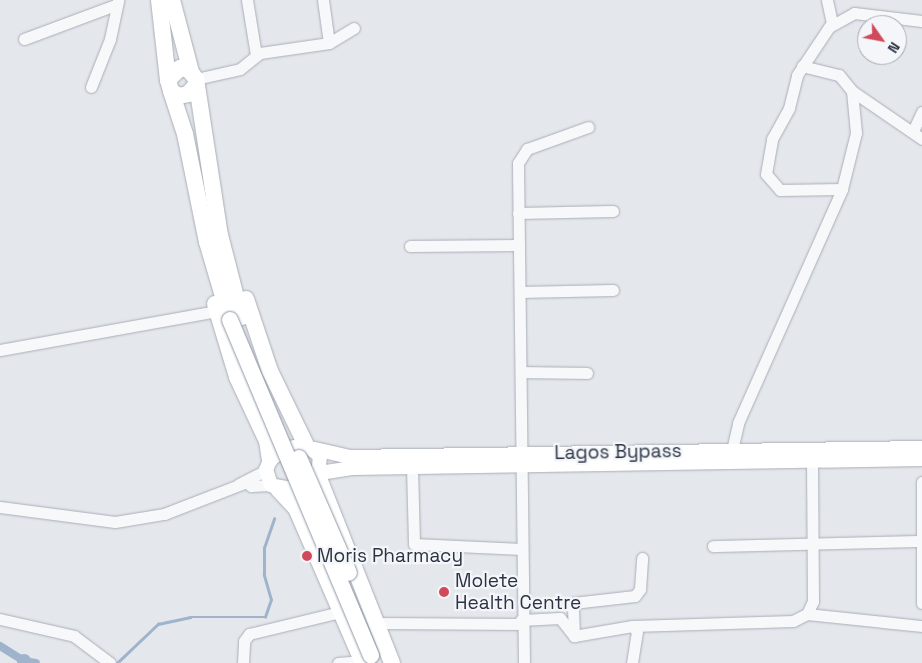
<!DOCTYPE html>
<html>
<head>
<meta charset="utf-8">
<style>
  body { margin:0 }
  #map { position:relative; width:922px; height:663px; overflow:hidden; background:#e4e7ec; font-family:"Space Grotesk",sans-serif }
  div>[style] { position:absolute }
  [style*='--x'] { left:calc(var(--x)*1px); top:calc(var(--y)*1px); width:calc(var(--w)*1px); rotate:calc(var(--a)*1deg) }
  .stream>* { height:2.5px; margin:-1.25px; padding:0 1.25px; transform-origin:1.25px; border-radius:1.25px; background:#9fb4cc }
  .canal>* { height:8px; margin:-4px; padding:0 4px; transform-origin:4px; border-radius:4px; background:#9fb4cc }
  .river>* { height:14px; margin:-7px; padding:0 7px; transform-origin:7px; border-radius:7px; background:#9fb4cc }
  .roads { filter:drop-shadow(0 0 1px #a9aeb7) drop-shadow(0 0 1px #a9aeb7) }
  .minor>* { height:11px; margin:-5.5px; padding:0 5.5px; transform-origin:5.5px; border-radius:5.5px; background:#f7f8fa }
  .major>* { height:14px; margin:-7px; padding:0 7px; transform-origin:7px; border-radius:7px; background:#fff }
  .highway>* { height:16px; margin:-8px; padding:0 8px; transform-origin:8px; border-radius:8px; background:#fff }
  .bridges { filter:drop-shadow(0 0 1px #8b94a3) drop-shadow(0 0 1px #8b94a3) }
  .highway-bridge>* { height:16px; margin:-8px; padding:0 8px; transform-origin:8px; border-radius:8px; background:#fff }
  .dots>* { width:14px; height:14px; translate:-50% -50%; box-sizing:border-box; border:2px solid #f4f6f9; border-radius:50% }
  span { translate:-50% -50%; white-space:nowrap; text-align:center; line-height:1.15; -webkit-text-stroke:4.5px #f4f6f9; paint-order:stroke }
  .street-label { font-size:19px; color:#2b3445 }
  .poi-label { font-size:19px; color:#2b3445 }
  .left { translate:0 -50%; text-align:left }
  .north { position:absolute; left:857px; top:15px; width:50px; height:50px; box-sizing:border-box; background:#f4f6f9; border:1px solid #a4a8b1; border-radius:50%; rotate:123deg; font-size:14px; font-weight:700; line-height:20px; text-align:center; color:#2b3445 }
  .north::after { content:''; display:block; margin:auto; width:18px; height:22px; background:#d1495b; clip-path:polygon(50% 0,100% 100%,50% 72%,0 100%) }
</style>
</head>
<body>
<div id="map">
  <div class="stream">
    <div style="--x:117;--y:663;--w:57;--a:-43.6"></div>
    <div style="--x:158;--y:624;--w:33;--a:-12"></div>
    <div style="--x:190;--y:617;--w:75;--a:0"></div>
    <div style="--x:265;--y:617;--w:18;--a:-71"></div>
    <div style="--x:271;--y:600;--w:26;--a:-106"></div>
    <div style="--x:264;--y:575;--w:27;--a:-90"></div>
    <div style="--x:264;--y:548;--w:31;--a:-71"></div>
  </div>
  <div class="canal">
    <div style="--x:0;--y:646;--w:28;--a:32"></div>
    <div style="--x:24;--y:661;--w:12;--a:9"></div>
  </div>
  <div class="river">
    <div style="--x:24;--y:661;--w:2;--a:63"></div>
  </div>
  <div class="roads">
    <div class="minor">
      <div style="--x:247;--y:0;--w:56;--a:80.7"></div>
      <div style="--x:323;--y:0;--w:43;--a:82.1"></div>
      <div style="--x:827;--y:0;--w:25;--a:78"></div>
      <div style="--x:24;--y:39;--w:97;--a:-20.5"></div>
      <div style="--x:802;--y:66;--w:38;--a:14"></div>
      <div style="--x:839;--y:75;--w:21;--a:51"></div>
      <div style="--x:852;--y:91;--w:85;--a:34.4"></div>
      <div style="--x:196;--y:79;--w:45;--a:-12.8"></div>
      <div style="--x:240;--y:69;--w:26;--a:-39"></div>
      <div style="--x:260;--y:53;--w:70;--a:-8.2"></div>
      <div style="--x:329;--y:43;--w:29;--a:-31"></div>
      <div style="--x:91;--y:87;--w:52;--a:-68.4"></div>
      <div style="--x:110;--y:39;--w:40;--a:-78"></div>
      <div style="--x:913;--y:131;--w:21;--a:-65"></div>
      <div style="--x:842;--y:189;--w:62;--a:179.1"></div>
      <div style="--x:780;--y:190;--w:21;--a:-131"></div>
      <div style="--x:766;--y:174;--w:36;--a:-80"></div>
      <div style="--x:772;--y:139;--w:35;--a:-61"></div>
      <div style="--x:789;--y:108;--w:34;--a:-76"></div>
      <div style="--x:797;--y:75;--w:58;--a:-56.3"></div>
      <div style="--x:829;--y:27;--w:29;--a:-29"></div>
      <div style="--x:854;--y:13;--w:68;--a:6.7"></div>
      <div style="--x:518;--y:213;--w:95;--a:-1.2"></div>
      <div style="--x:410;--y:246;--w:109;--a:-0.5"></div>
      <div style="--x:520;--y:292;--w:93;--a:-1.2"></div>
      <div style="--x:0;--y:350;--w:219;--a:-10.2"></div>
      <div style="--x:522;--y:372;--w:65;--a:0.9"></div>
      <div style="--x:732;--y:450;--w:28;--a:-77"></div>
      <div style="--x:738;--y:423;--w:256;--a:-66"></div>
      <div style="--x:842;--y:189;--w:58;--a:-76"></div>
      <div style="--x:856;--y:133;--w:42;--a:-95.4"></div>
      <div style="--x:412;--y:467;--w:77;--a:88.5"></div>
      <div style="--x:414;--y:544;--w:108;--a:2.7"></div>
      <div style="--x:922;--y:482;--w:121;--a:90"></div>
      <div style="--x:239;--y:484;--w:30;--a:-27"></div>
      <div style="--x:0;--y:507;--w:116;--a:7.4"></div>
      <div style="--x:115;--y:522;--w:50;--a:-9.3"></div>
      <div style="--x:164;--y:514;--w:89;--a:-21.1"></div>
      <div style="--x:247;--y:482;--w:6;--a:45"></div>
      <div style="--x:251;--y:486;--w:20;--a:-3"></div>
      <div style="--x:713;--y:546;--w:209;--a:-1.4"></div>
      <div style="--x:807;--y:614;--w:116;--a:6"></div>
      <div style="--x:0;--y:619;--w:76;--a:12.9"></div>
      <div style="--x:74;--y:636;--w:45;--a:36.9"></div>
      <div style="--x:521;--y:620;--w:39;--a:-3"></div>
      <div style="--x:560;--y:618;--w:23;--a:52"></div>
      <div style="--x:574;--y:636;--w:59;--a:-9.8"></div>
      <div style="--x:376;--y:623;--w:147;--a:0.4"></div>
      <div style="--x:574;--y:636;--w:33;--a:-92"></div>
      <div style="--x:573;--y:603;--w:62;--a:-6.4"></div>
      <div style="--x:635;--y:596;--w:9;--a:-54"></div>
      <div style="--x:640;--y:589;--w:31;--a:-86"></div>
      <div style="--x:243;--y:663;--w:22;--a:-87"></div>
      <div style="--x:244;--y:641;--w:9;--a:-54"></div>
      <div style="--x:249;--y:634;--w:89;--a:-13.6"></div>
      <div style="--x:338;--y:663;--w:24;--a:-5"></div>
      <div style="--x:524;--y:663;--w:500;--a:-90.69"></div>
      <div style="--x:518;--y:163;--w:17;--a:-57"></div>
      <div style="--x:527;--y:149;--w:65;--a:-19.8"></div>
      <div style="--x:632;--y:663;--w:32;--a:-81"></div>
      <div style="--x:637;--y:631;--w:7;--a:-135"></div>
      <div style="--x:632;--y:626;--w:161;--a:-1.8"></div>
      <div style="--x:793;--y:621;--w:16;--a:-27"></div>
      <div style="--x:807;--y:614;--w:14;--a:-65"></div>
      <div style="--x:813;--y:601;--w:142;--a:-90.4"></div>
    </div>
    <div class="major">
      <div style="--x:306;--y:445;--w:18;--a:38"></div>
      <div style="--x:320;--y:456;--w:20;--a:96"></div>
      <div style="--x:318;--y:476;--w:24;--a:145"></div>
      <div style="--x:298;--y:490;--w:27;--a:-170"></div>
      <div style="--x:271;--y:485;--w:16;--a:-108"></div>
      <div style="--x:266;--y:470;--w:11;--a:-68"></div>
      <div style="--x:270;--y:460;--w:18;--a:-38"></div>
      <div style="--x:284;--y:449;--w:22;--a:-10"></div>
      <div style="--x:315;--y:449;--w:35;--a:13"></div>
      <div style="--x:349;--y:457;--w:573;--a:-0.9"></div>
      <div style="--x:320;--y:473;--w:32;--a:-9"></div>
      <div style="--x:352;--y:468;--w:570;--a:-0.9"></div>
    </div>
    <div class="highway">
      <div style="--x:159;--y:0;--w:81;--a:83.6"></div>
      <div style="--x:172;--y:0;--w:74;--a:75.2"></div>
      <div style="--x:195;--y:86;--w:11;--a:131"></div>
      <div style="--x:188;--y:94;--w:9;--a:167"></div>
      <div style="--x:179;--y:96;--w:9;--a:-148"></div>
      <div style="--x:171;--y:91;--w:11;--a:-105"></div>
      <div style="--x:168;--y:80;--w:17;--a:-45"></div>
      <div style="--x:180;--y:68;--w:9;--a:13"></div>
      <div style="--x:189;--y:70;--w:11;--a:52"></div>
      <div style="--x:196;--y:79;--w:158;--a:81.3"></div>
      <div style="--x:220;--y:235;--w:85;--a:75.6"></div>
      <div style="--x:171;--y:91;--w:45;--a:72"></div>
      <div style="--x:185;--y:134;--w:110;--a:78.5"></div>
      <div style="--x:207;--y:242;--w:81;--a:73.6"></div>
      <div style="--x:246;--y:299;--w:76;--a:71.6"></div>
      <div style="--x:270;--y:371;--w:82;--a:64.1"></div>
      <div style="--x:215;--y:304;--w:76;--a:73.2"></div>
      <div style="--x:237;--y:377;--w:71;--a:64.9"></div>
      <div style="--x:267;--y:441;--w:19;--a:81"></div>
      <div style="--x:318;--y:476;--w:201;--a:68.4"></div>
      <div style="--x:278;--y:489;--w:26;--a:47"></div>
      <div style="--x:296;--y:508;--w:169;--a:66.6"></div>
    </div>
  </div>
  <div class="bridges">
    <div class="highway-bridge">
      <div style="--x:230;--y:320;--w:364;--a:67.2"></div>
      <div style="--x:299;--y:458;--w:125;--a:66.5"></div>
    </div>
  </div>
  <div class="dots">
    <div style="left:307px;top:556px;background:#d1495b"></div>
    <div style="left:444px;top:592px;background:#d1495b"></div>
  </div>
  <div class="street-label">
    <span style="left:618px;top:452px;rotate:-1deg">Lagos Bypass</span>
  </div>
  <div class="poi-label">
    <span class="left" style="left:317px;top:556px">Moris Pharmacy</span>
    <span class="left" style="left:455px;top:592px">Molete<br>Health Centre</span>
  </div>
  <div class="north">N</div>
</div>
</body>
</html>
